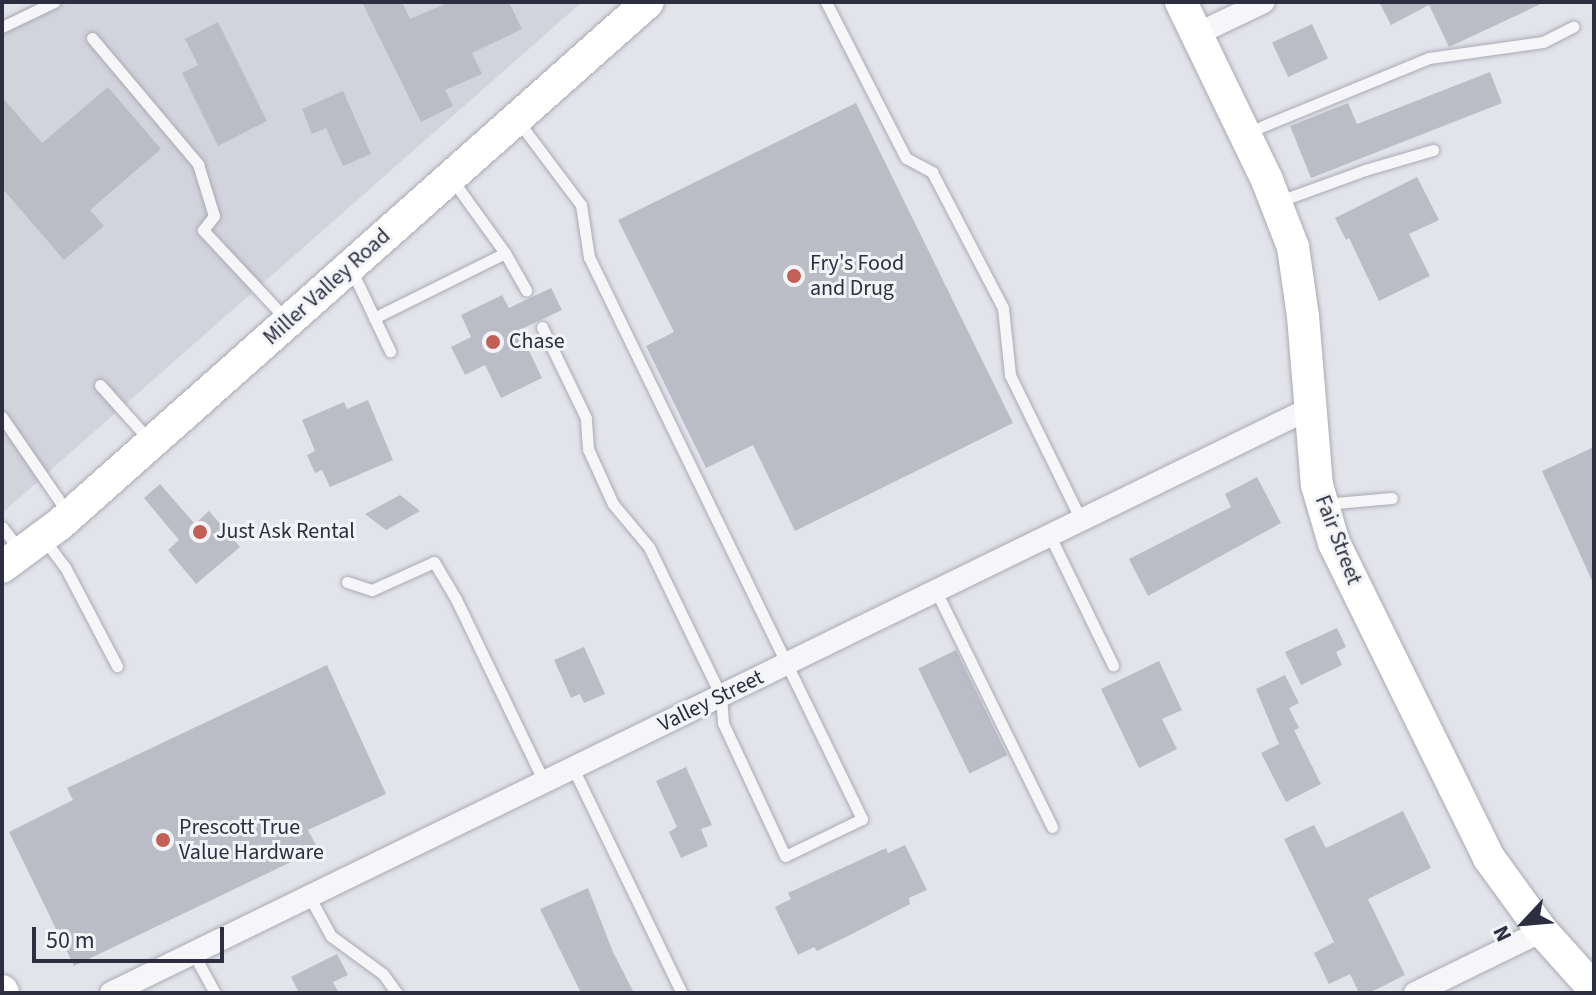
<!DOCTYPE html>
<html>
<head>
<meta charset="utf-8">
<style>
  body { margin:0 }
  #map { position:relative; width:1596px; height:995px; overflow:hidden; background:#e3e4ea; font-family:"Source Sans 3",sans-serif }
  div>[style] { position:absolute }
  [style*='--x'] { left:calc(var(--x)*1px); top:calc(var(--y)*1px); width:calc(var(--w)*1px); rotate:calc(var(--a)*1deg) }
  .built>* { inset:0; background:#d2d3dc }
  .building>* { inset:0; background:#bbbdc6; transform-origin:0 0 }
  .roads { filter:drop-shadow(0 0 2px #a9aab4) drop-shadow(0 0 2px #a9aab4) }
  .lane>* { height:11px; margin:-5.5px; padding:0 5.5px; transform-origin:5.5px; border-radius:5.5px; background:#f6f6f9 }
  .street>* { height:22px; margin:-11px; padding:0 11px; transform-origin:11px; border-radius:11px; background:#f6f6f9 }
  .secondary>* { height:32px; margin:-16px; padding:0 16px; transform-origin:16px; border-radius:16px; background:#fff }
  .dots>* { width:22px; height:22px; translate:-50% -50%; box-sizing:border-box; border:4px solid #f3f4f8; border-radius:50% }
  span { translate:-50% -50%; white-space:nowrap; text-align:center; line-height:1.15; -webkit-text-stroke:6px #f3f4f8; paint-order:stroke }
  .poi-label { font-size:22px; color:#2d2f41 }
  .left { translate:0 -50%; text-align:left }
  .street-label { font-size:22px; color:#2d2f41 }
  .frame { position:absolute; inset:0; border:4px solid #2d2f41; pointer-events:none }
  .north { position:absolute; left:1484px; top:883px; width:80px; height:80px; -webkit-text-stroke:6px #f3f4f8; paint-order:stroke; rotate:244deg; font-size:22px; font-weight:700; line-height:32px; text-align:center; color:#2d2f41 }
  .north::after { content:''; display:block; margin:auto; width:28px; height:36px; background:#2d2f41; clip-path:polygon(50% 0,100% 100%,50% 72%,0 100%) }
  .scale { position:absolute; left:32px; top:927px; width:192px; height:36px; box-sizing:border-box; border:4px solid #2d2f41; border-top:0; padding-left:10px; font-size:24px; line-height:28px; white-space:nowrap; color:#2d2f41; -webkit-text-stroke:6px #f3f4f8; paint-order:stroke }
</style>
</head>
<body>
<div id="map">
  <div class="built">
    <div style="clip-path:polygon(39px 2px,582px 2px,2px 513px,2px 20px)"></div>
  </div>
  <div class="building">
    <div style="clip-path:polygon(362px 2px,402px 2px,410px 19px,450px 2px,509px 2px,522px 29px,472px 53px,482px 74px,445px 90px,453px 106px,421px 122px)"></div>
    <div style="clip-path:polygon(1379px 2px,1545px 2px,1449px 47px,1429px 5px,1391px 25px)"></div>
    <div style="clip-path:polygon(218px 22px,267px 121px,218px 146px,182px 73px,198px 65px,185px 39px)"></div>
    <div style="left:1312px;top:24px;width:38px;height:44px;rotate:65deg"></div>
    <div style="clip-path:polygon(1490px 72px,1502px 103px,1311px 178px,1290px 126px,1348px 103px,1357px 124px)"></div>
    <div style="clip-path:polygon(108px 87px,161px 149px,90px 210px,104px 226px,64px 260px,2px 188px,2px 97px,42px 143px)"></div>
    <div style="clip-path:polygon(343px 91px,371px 154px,343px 166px,326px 128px,312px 134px,302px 109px)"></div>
    <div style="clip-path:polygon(856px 103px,1013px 423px,795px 531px,753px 445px,706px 468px,646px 346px,674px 332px,618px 220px)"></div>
    <div style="clip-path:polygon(1417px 177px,1439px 220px,1409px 234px,1430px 276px,1379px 301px,1349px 238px,1346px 240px,1335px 218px)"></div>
    <div style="clip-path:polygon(551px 288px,562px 310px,519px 330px,542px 378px,501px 398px,485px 365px,465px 375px,451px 347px,471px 337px,461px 315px,502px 295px,509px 308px)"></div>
    <div style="clip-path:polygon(368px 400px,393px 460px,330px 487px,322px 470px,315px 473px,307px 455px,315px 451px,302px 420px,344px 402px,347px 409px)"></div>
    <div style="clip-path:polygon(1594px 447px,1594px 585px,1542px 471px)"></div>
    <div style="clip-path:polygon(1257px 477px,1281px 523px,1148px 596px,1129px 559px,1231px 507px,1225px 494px)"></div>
    <div style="clip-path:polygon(160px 484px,195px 524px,209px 511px,240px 547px,196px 584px,168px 550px,179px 540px,144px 498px)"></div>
    <div style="clip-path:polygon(400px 495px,420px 511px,386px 530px,365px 514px)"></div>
    <div style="clip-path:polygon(1337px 628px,1346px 647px,1336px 652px,1342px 665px,1301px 685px,1285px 652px)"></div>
    <div style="clip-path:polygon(584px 647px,605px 694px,584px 703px,580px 694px,571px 698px,554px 660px)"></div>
    <div style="left:956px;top:650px;width:117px;height:42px;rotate:64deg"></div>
    <div style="clip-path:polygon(1159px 661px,1182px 710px,1162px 719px,1177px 749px,1139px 768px,1101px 689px)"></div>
    <div style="clip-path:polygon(327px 665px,386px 794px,308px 830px,318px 849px,74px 966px,9px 832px,73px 800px,67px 788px)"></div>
    <div style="clip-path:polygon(1285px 675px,1299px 703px,1289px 708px,1299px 728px,1294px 730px,1321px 784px,1286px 802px,1261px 753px,1279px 744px,1256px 689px)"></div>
    <div style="clip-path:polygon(686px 767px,712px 825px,701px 829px,708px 846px,681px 858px,669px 832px,677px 827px,656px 781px)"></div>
    <div style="clip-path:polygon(1403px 811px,1431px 868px,1368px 899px,1405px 975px,1369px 993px,1359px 993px,1350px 974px,1329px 984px,1314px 953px,1334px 942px,1284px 839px,1314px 825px,1326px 848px)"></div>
    <div style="clip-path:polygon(905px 845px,927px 890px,909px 898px,910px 904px,850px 935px,817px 951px,814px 947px,798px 955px,775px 907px,791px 899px,788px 893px,886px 848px,888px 853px)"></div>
    <div style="clip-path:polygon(588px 888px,613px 952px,634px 993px,581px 993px,540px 909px)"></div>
    <div style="clip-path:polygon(337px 954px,348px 975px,333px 982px,339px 993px,299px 993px,291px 977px)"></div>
  </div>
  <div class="roads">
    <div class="lane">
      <div style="--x:826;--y:2;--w:175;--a:62.9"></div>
      <div style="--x:906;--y:158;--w:30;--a:28"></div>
      <div style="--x:932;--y:172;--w:153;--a:62.4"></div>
      <div style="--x:1003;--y:308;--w:67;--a:84"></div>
      <div style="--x:1010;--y:375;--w:161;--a:63.9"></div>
      <div style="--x:2;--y:27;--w:58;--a:-25.7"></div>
      <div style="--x:92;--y:38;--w:165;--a:49.9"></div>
      <div style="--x:198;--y:164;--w:54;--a:72.9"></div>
      <div style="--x:214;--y:216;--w:18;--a:128"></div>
      <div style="--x:203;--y:230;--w:120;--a:47"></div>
      <div style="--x:518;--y:121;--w:105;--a:53.1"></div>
      <div style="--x:581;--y:205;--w:53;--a:81.3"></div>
      <div style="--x:589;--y:257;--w:625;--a:64.09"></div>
      <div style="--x:862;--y:819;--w:85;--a:154.3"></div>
      <div style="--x:785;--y:856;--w:147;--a:-115"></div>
      <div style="--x:723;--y:723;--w:27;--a:-94"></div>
      <div style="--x:721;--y:696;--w:165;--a:-115.8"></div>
      <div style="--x:649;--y:547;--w:56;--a:-129.9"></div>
      <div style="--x:613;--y:504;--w:60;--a:-114.4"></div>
      <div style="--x:588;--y:449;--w:31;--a:-94"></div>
      <div style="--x:586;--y:418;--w:101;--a:-115.8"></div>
      <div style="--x:1246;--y:133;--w:198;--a:-22.3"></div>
      <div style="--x:1429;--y:58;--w:115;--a:-8"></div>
      <div style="--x:1543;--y:42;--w:34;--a:-27"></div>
      <div style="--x:1277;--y:202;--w:94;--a:-20"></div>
      <div style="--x:1365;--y:170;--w:71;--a:-16.4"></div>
      <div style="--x:505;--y:253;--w:43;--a:60.4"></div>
      <div style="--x:352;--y:271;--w:89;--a:64.6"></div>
      <div style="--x:374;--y:318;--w:146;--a:-26.4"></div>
      <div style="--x:505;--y:253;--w:89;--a:-125.8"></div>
      <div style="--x:100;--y:385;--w:75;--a:48.2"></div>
      <div style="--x:2;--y:417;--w:115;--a:55.6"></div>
      <div style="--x:1324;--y:504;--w:68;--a:-5"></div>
      <div style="--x:2;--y:527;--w:28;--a:52"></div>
      <div style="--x:1050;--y:536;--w:144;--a:64"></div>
      <div style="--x:43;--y:538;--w:36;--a:53"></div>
      <div style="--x:65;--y:567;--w:112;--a:62.3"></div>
      <div style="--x:347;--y:582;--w:26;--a:18"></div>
      <div style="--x:372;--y:590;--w:68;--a:-24.3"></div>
      <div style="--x:434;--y:562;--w:43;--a:59.3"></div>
      <div style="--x:456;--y:599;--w:203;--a:64.3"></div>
      <div style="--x:936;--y:591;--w:263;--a:63.8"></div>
      <div style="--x:573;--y:768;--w:250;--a:64.2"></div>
      <div style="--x:309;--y:896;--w:46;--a:61.2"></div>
      <div style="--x:331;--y:936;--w:64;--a:36.2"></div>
      <div style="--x:383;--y:974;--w:24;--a:54"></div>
      <div style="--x:193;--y:953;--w:46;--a:61.2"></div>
    </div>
    <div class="street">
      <div style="--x:1197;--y:34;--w:74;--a:-25.5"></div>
      <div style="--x:111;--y:993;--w:1335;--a:-25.99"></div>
      <div style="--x:1415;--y:993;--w:141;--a:-26"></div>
    </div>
    <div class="secondary">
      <div style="--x:1181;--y:2;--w:198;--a:64.2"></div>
      <div style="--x:1267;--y:180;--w:72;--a:68.8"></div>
      <div style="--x:1293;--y:247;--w:70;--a:81.8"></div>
      <div style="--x:1303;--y:316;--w:170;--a:85.3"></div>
      <div style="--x:1317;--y:485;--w:60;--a:73.7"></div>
      <div style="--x:1334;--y:543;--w:351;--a:63.8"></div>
      <div style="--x:1489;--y:858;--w:90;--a:54"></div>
      <div style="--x:1542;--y:931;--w:78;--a:48.1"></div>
      <div style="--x:2;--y:567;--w:72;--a:-36.6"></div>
      <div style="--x:60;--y:524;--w:786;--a:-41.6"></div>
      <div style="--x:2;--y:991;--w:2;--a:63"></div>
    </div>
  </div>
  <div class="dots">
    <div style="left:794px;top:276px;background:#c26056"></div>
    <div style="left:493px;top:342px;background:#c26056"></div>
    <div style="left:200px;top:532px;background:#c26056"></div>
    <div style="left:163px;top:840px;background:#c26056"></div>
  </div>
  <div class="poi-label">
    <span class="left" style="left:810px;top:276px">Fry's Food<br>and Drug</span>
    <span class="left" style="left:509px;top:342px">Chase</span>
    <span class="left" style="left:216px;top:532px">Just Ask Rental</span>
    <span class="left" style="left:179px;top:840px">Prescott True<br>Value Hardware</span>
  </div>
  <div class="street-label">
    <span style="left:327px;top:287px;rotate:-42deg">Miller Valley Road</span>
    <span style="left:1338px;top:540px;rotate:69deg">Fair Street</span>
    <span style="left:711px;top:701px;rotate:-26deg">Valley Street</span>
  </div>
  <div class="frame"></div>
  <div class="north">N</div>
  <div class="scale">50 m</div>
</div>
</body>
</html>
